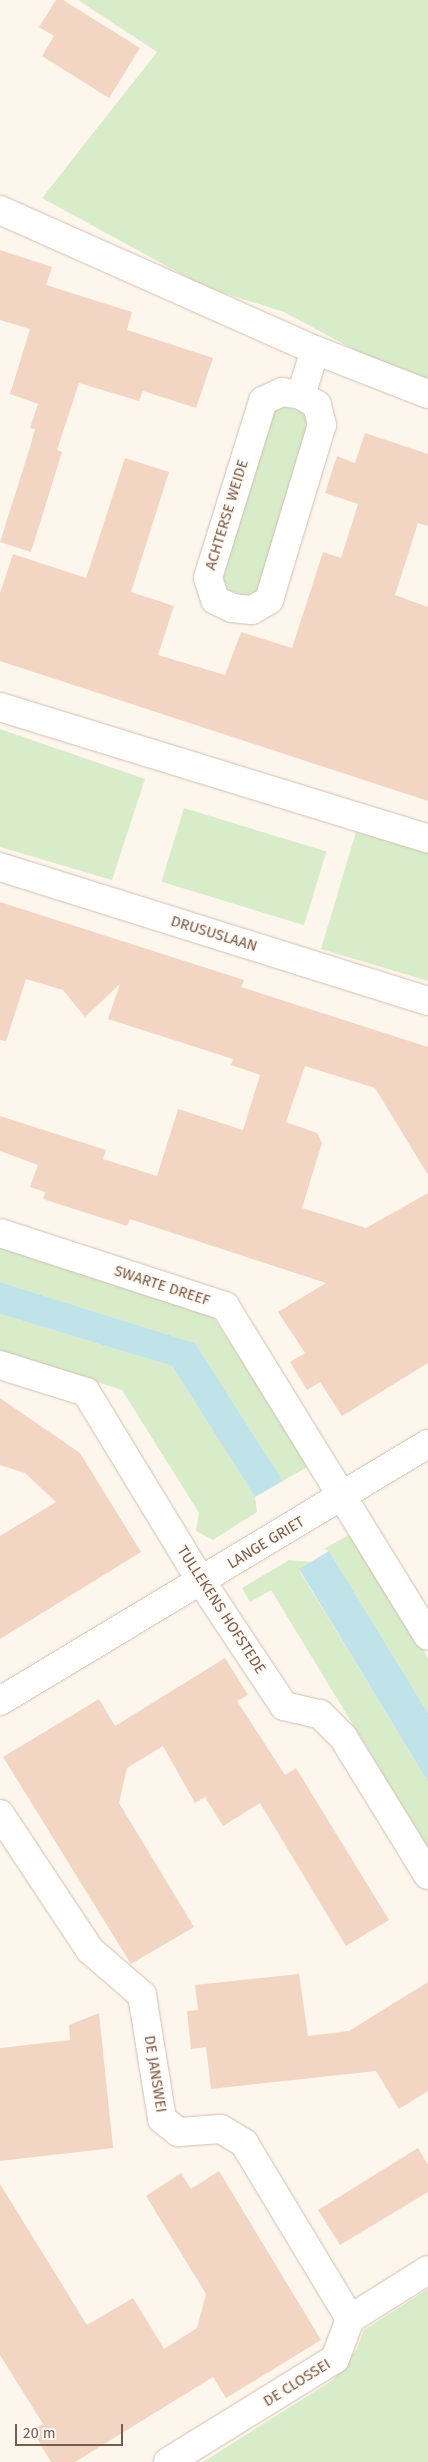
<!DOCTYPE html>
<html>
<head>
<meta charset="utf-8">
<style>
  body { margin:0 }
  #map { position:relative; width:428px; height:2462px; overflow:hidden; background:#fdf6ec; font-family:"Fira Sans",sans-serif }
  div>[style] { position:absolute }
  [style*='--x'] { left:calc(var(--x)*1px); top:calc(var(--y)*1px); width:calc(var(--w)*1px); rotate:calc(var(--a)*1deg) }
  .green>* { inset:0; background:#d8ecc9; transform-origin:0 0 }
  .water>* { inset:0; background:#bfe3e8 }
  .building>* { inset:0; background:#f3d5c3 }
  .roads { filter:drop-shadow(0 0 1px #d1beb0) drop-shadow(0 0 1px #d1beb0) }
  .minor>* { height:28px; margin:-14px; padding:0 14px; transform-origin:14px; border-radius:14px; background:#fff }
  span { translate:-50% -50%; white-space:nowrap; text-align:center; line-height:1.15; -webkit-text-stroke:4px #fffaf3; paint-order:stroke }
  .street-label { font-size:15px; color:#7a5c4d }
  .scale { position:absolute; left:15px; top:2424px; width:108px; height:22px; box-sizing:border-box; border:2px solid #7a5c4d; border-top:0; padding-left:6px; font-size:15px; line-height:18px; white-space:nowrap; color:#7a5c4d; -webkit-text-stroke:4px #fffaf3; paint-order:stroke }
</style>
</head>
<body>
<div id="map">
  <div class="green">
    <div style="clip-path:polygon(78px 0,428px 0,428px 386px,405px 377px,284px 312px,205px 287px,42px 198px,157px 52px)"></div>
    <div style="clip-path:polygon(284px 406px,305px 413px,310px 426px,262px 590px,247px 596px,228px 590px,222px 575px,272px 411px)"></div>
    <div style="clip-path:polygon(0 729px,145px 779px,112px 880px,0 847px)"></div>
    <div style="left:184px;top:808px;width:149px;height:77px;rotate:17deg"></div>
    <div style="clip-path:polygon(356px 832px,428px 853px,428px 981px,321px 949px)"></div>
    <div style="clip-path:polygon(0 1245px,210px 1312px,309px 1466px,283px 1481px,195px 1343px,0 1282px)"></div>
    <div style="clip-path:polygon(0 1314px,172px 1366px,255px 1497px,257px 1512px,213px 1540px,196px 1531px,199px 1513px,122px 1390px,0 1351px)"></div>
    <div style="clip-path:polygon(352px 1533px,428px 1658px,428px 1713px,329px 1551px,324px 1549px)"></div>
    <div style="clip-path:polygon(289px 1560px,311px 1562px,299px 1570px,428px 1782px,428px 1848px,271px 1590px,250px 1602px,242px 1588px)"></div>
    <div style="clip-path:polygon(428px 2289px,428px 2462px,203px 2462px,333px 2380px,357px 2349px,364px 2330px)"></div>
  </div>
  <div class="water">
    <div style="clip-path:polygon(0 1282px,195px 1343px,283px 1481px,255px 1497px,172px 1366px,0 1314px)"></div>
    <div style="clip-path:polygon(329px 1551px,428px 1713px,428px 1782px,299px 1569px)"></div>
  </div>
  <div class="building">
    <div style="clip-path:polygon(56px 0,63px 0,140px 48px,109px 98px,42px 56px,54px 36px,39px 27px)"></div>
    <div style="clip-path:polygon(0 250px,52px 267px,46px 285px,132px 312px,127px 330px,213px 358px,196px 408px,143px 391px,139px 401px,79px 383px,57px 450px,62px 452px,31px 552px,0 542px,30px 447px,35px 429px,30px 428px,38px 404px,10px 394px,30px 329px,0 320px)"></div>
    <div style="clip-path:polygon(365px 433px,428px 454px,428px 526px,418px 523px,395px 595px,428px 607px,428px 801px,0 661px,0 593px,13px 554px,86px 578px,125px 458px,169px 472px,131px 592px,174px 606px,158px 655px,225px 675px,241px 632px,292px 648px,323px 552px,341px 558px,358px 504px,325px 493px,337px 456px,355px 463px)"></div>
    <div style="clip-path:polygon(0 902px,244px 980px,241px 987px,428px 1047px,428px 1175px,375px 1088px,305px 1066px,286px 1122px,317px 1133px,322px 1143px,302px 1208px,366px 1228px,428px 1193px,428px 1363px,342px 1416px,320px 1382px,307px 1390px,290px 1362px,305px 1353px,278px 1312px,326px 1283px,130px 1219px,127px 1226px,43px 1199px,45px 1192px,30px 1187px,38px 1165px,0 1151px,0 1116px,106px 1150px,103px 1159px,157px 1176px,178px 1109px,243px 1130px,260px 1075px,231px 1065px,233px 1059px,108px 1019px,120px 984px,85px 1017px,63px 990px,26px 979px,6px 1041px,0 1040px)"></div>
    <div style="clip-path:polygon(0 1398px,80px 1453px,141px 1552px,0 1639px,0 1536px,56px 1502px,25px 1473px,0 1465px)"></div>
    <div style="clip-path:polygon(225px 1658px,248px 1695px,237px 1701px,285px 1775px,296px 1768px,389px 1920px,346px 1946px,260px 1803px,223px 1826px,205px 1797px,195px 1803px,163px 1746px,127px 1768px,119px 1803px,194px 1927px,131px 1964px,3px 1757px,99px 1699px,115px 1726px)"></div>
    <div style="clip-path:polygon(299px 1974px,308px 2036px,349px 2031px,428px 1982px,428px 2091px,399px 2109px,376px 2071px,211px 2089px,206px 2047px,191px 2049px,187px 2011px,198px 2010px,195px 1985px)"></div>
    <div style="clip-path:polygon(99px 2013px,113px 2148px,0 2161px,0 2048px,70px 2040px,69px 2025px)"></div>
    <div style="clip-path:polygon(418px 2148px,428px 2165px,428px 2192px,340px 2245px,318px 2210px)"></div>
    <div style="clip-path:polygon(219px 2171px,321px 2340px,226px 2398px,213px 2377px,75px 2462px,51px 2462px,32px 2430px,43px 2424px,0 2355px,0 2184px,87px 2325px,133px 2298px,164px 2349px,197px 2328px,206px 2294px,146px 2196px,181px 2173px,191px 2189px)"></div>
  </div>
  <div class="roads">
    <div class="minor">
      <div style="--x:0;--y:210;--w:345;--a:24"></div>
      <div style="--x:315;--y:350;--w:121;--a:21.3"></div>
      <div style="--x:301;--y:395;--w:19;--a:-171"></div>
      <div style="--x:282;--y:392;--w:21;--a:155"></div>
      <div style="--x:263;--y:401;--w:185;--a:107.3"></div>
      <div style="--x:208;--y:578;--w:23;--a:72"></div>
      <div style="--x:215;--y:600;--w:19;--a:25"></div>
      <div style="--x:232;--y:608;--w:20;--a:6"></div>
      <div style="--x:252;--y:610;--w:20;--a:-30"></div>
      <div style="--x:269;--y:600;--w:183;--a:-73.2"></div>
      <div style="--x:322;--y:425;--w:21;--a:-104"></div>
      <div style="--x:317;--y:405;--w:19;--a:-148"></div>
      <div style="--x:301;--y:395;--w:47;--a:-72.7"></div>
      <div style="--x:0;--y:707;--w:448;--a:17.1"></div>
      <div style="--x:0;--y:867;--w:448;--a:17.4"></div>
      <div style="--x:0;--y:1233;--w:237;--a:18"></div>
      <div style="--x:225;--y:1306;--w:387;--a:58.4"></div>
      <div style="--x:0;--y:1365;--w:90;--a:17.4"></div>
      <div style="--x:86;--y:1392;--w:221;--a:58.7"></div>
      <div style="--x:201;--y:1581;--w:150;--a:56.4"></div>
      <div style="--x:284;--y:1706;--w:37;--a:13"></div>
      <div style="--x:320;--y:1714;--w:33;--a:45"></div>
      <div style="--x:343;--y:1737;--w:162;--a:58.4"></div>
      <div style="--x:0;--y:1701;--w:499;--a:-31"></div>
      <div style="--x:0;--y:1814;--w:163;--a:56.5"></div>
      <div style="--x:90;--y:1950;--w:69;--a:40.9"></div>
      <div style="--x:142;--y:1995;--w:126;--a:80.8"></div>
      <div style="--x:162;--y:2119;--w:21;--a:39"></div>
      <div style="--x:178;--y:2132;--w:43;--a:-4"></div>
      <div style="--x:221;--y:2129;--w:27;--a:31"></div>
      <div style="--x:244;--y:2143;--w:205;--a:58.9"></div>
      <div style="--x:168;--y:2462;--w:196;--a:-31.7"></div>
      <div style="--x:335;--y:2359;--w:43;--a:-69.4"></div>
      <div style="--x:350;--y:2319;--w:92;--a:-32.1"></div>
    </div>
  </div>
  <div class="street-label">
    <span style="left:227px;top:515px;rotate:-73deg">ACHTERSE WEIDE</span>
    <span style="left:214px;top:934px;rotate:17deg">DRUSUSLAAN</span>
    <span style="left:162px;top:1286px;rotate:18deg">SWARTE DREEF</span>
    <span style="left:266px;top:1543px;rotate:-31deg">LANGE GRIET</span>
    <span style="left:221px;top:1610px;rotate:57deg">TULLEKENS HOFSTEDE</span>
    <span style="left:155px;top:2074px;rotate:81deg">DE JANSWEI</span>
    <span style="left:297px;top:2383px;rotate:-32deg">DE CLOSSEI</span>
  </div>
  <div class="scale">20 m</div>
</div>
</body>
</html>
